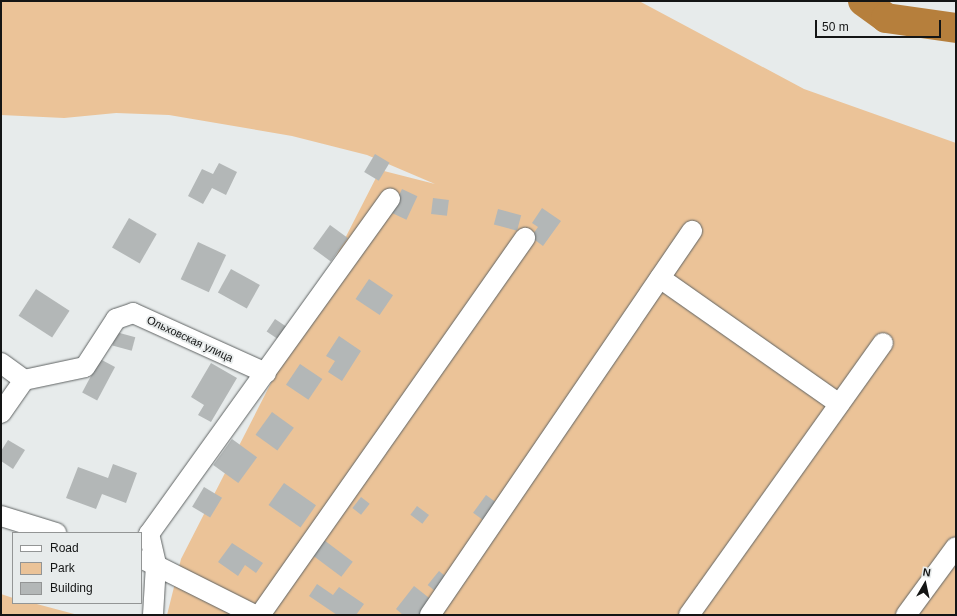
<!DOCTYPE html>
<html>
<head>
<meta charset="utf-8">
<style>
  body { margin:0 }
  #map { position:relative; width:957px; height:616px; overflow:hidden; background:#e7ebeb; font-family:Arial,sans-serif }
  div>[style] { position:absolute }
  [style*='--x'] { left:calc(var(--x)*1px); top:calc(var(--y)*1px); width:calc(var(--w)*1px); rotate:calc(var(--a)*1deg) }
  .green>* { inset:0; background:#ebc398 }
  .river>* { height:30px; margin:-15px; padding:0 15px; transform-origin:15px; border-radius:15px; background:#b67f3c }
  .building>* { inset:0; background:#b3b7b7; transform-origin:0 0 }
  .roads { filter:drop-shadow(0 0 1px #5f6363) drop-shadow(0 0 1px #5f6363) }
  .minor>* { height:20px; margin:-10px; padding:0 10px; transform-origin:10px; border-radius:10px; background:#fff }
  span { translate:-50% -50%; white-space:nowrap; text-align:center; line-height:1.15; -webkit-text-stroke:3.5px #e7ebeb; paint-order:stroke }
  .street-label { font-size:11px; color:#141515 }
  .frame { position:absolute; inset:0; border:2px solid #141515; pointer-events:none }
  .legend { position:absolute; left:12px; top:532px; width:130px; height:72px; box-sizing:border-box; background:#e7ebeb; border:1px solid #939595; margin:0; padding:5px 7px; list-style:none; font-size:12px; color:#141515 }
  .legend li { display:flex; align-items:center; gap:8px; height:20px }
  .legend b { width:20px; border:1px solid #939595 }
  .north { position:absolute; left:905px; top:564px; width:40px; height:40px; -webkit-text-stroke:3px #e7ebeb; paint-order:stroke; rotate:9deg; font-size:11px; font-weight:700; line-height:16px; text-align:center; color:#141515 }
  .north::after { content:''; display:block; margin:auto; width:14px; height:18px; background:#141515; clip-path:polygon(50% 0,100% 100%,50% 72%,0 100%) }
  .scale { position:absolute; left:815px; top:20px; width:126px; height:18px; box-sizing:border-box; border:2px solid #141515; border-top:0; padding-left:5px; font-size:12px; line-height:14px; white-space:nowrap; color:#141515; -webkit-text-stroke:3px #e7ebeb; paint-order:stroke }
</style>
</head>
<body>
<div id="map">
  <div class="green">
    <div style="clip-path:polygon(1px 1px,639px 1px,804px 89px,956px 143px,956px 615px,167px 615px,181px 559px,380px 170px,435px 184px,367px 155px,292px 136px,169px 115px,116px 113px,64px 118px,1px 115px)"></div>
    <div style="clip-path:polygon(1px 594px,13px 598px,13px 603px,33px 603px,78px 615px,1px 615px)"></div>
  </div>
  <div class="river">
    <div style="--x:863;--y:1;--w:29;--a:36"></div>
    <div style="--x:886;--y:18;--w:71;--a:8.1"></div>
  </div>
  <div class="building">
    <div style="left:375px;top:154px;width:17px;height:21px;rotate:31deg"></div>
    <div style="clip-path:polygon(219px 163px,237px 172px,226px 195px,212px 188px,203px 204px,188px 196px,202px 169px,213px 174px)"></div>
    <div style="left:402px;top:189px;width:17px;height:26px;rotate:25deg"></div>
    <div style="left:433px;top:198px;width:16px;height:16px;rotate:7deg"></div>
    <div style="clip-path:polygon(542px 208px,561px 221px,543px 246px,531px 237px,538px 227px,532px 223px)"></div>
    <div style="left:498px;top:209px;width:24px;height:16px;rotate:15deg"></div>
    <div style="left:129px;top:218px;width:32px;height:34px;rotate:30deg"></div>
    <div style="left:330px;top:225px;width:22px;height:29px;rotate:36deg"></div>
    <div style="left:198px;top:242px;width:31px;height:41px;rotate:25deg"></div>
    <div style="left:231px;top:269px;width:33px;height:27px;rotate:29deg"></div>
    <div style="left:369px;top:279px;width:29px;height:24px;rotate:34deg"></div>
    <div style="left:36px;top:289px;width:40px;height:32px;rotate:33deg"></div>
    <div style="left:275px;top:319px;width:18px;height:15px;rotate:34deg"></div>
    <div style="left:116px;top:332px;width:20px;height:14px;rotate:15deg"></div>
    <div style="clip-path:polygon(339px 336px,361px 351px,342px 381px,328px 372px,335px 361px,326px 356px)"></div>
    <div style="left:100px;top:359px;width:17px;height:38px;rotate:28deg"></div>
    <div style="clip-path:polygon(211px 363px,237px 378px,211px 422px,198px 415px,204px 405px,191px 397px)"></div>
    <div style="left:300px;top:364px;width:27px;height:25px;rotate:34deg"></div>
    <div style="left:272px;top:412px;width:27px;height:28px;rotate:36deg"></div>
    <div style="left:232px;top:439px;width:31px;height:32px;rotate:36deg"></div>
    <div style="clip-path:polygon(8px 440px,25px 450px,13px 469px,1px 461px,1px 451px)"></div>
    <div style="clip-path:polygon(113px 464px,137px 473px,126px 503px,102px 494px,96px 509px,66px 498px,78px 467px,108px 478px)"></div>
    <div style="left:284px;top:483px;width:39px;height:27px;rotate:35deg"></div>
    <div style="left:204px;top:487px;width:21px;height:23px;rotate:31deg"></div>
    <div style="left:486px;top:495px;width:19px;height:22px;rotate:36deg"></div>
    <div style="left:361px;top:497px;width:11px;height:14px;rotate:38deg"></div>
    <div style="left:417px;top:506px;width:15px;height:11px;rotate:37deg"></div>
    <div style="left:324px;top:540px;width:36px;height:19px;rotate:37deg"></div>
    <div style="clip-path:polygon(232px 543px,263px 563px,256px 573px,245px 565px,238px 576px,218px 562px)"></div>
    <div style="left:439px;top:571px;width:13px;height:18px;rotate:39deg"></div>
    <div style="clip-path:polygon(317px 584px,333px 595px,339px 587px,364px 604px,356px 615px,337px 615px,309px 596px)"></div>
    <div style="clip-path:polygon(414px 586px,433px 601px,422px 615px,403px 615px,396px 609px)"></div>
  </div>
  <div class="roads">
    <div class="minor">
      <div style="--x:660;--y:278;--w:219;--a:35.1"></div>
      <div style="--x:1;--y:363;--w:29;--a:36"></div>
      <div style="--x:24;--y:380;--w:62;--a:-12"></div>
      <div style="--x:85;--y:367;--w:57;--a:-57.1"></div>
      <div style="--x:116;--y:319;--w:18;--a:-19"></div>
      <div style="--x:133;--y:313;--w:146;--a:24.3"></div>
      <div style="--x:1;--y:413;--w:40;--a:-55.1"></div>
      <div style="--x:1;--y:516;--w:58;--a:17.2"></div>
      <div style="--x:145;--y:560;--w:123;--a:26.6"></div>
      <div style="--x:153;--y:615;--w:51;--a:-86.6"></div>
      <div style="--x:156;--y:564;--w:31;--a:-103"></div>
      <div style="--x:149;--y:534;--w:413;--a:-54.3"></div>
      <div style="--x:260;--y:615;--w:461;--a:-54.9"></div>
      <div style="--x:430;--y:615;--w:465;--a:-55.7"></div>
      <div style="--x:689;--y:615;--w:334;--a:-54.5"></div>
      <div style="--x:906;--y:615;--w:84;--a:-53.7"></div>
    </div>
  </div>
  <div class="street-label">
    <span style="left:190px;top:339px;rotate:25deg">Ольховская улица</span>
  </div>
  <div class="frame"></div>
  <ul class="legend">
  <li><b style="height:5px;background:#fff"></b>Road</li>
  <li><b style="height:11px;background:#ebc398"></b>Park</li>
  <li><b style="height:11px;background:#b3b7b7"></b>Building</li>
  </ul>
  <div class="north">N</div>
  <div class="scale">50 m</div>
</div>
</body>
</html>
